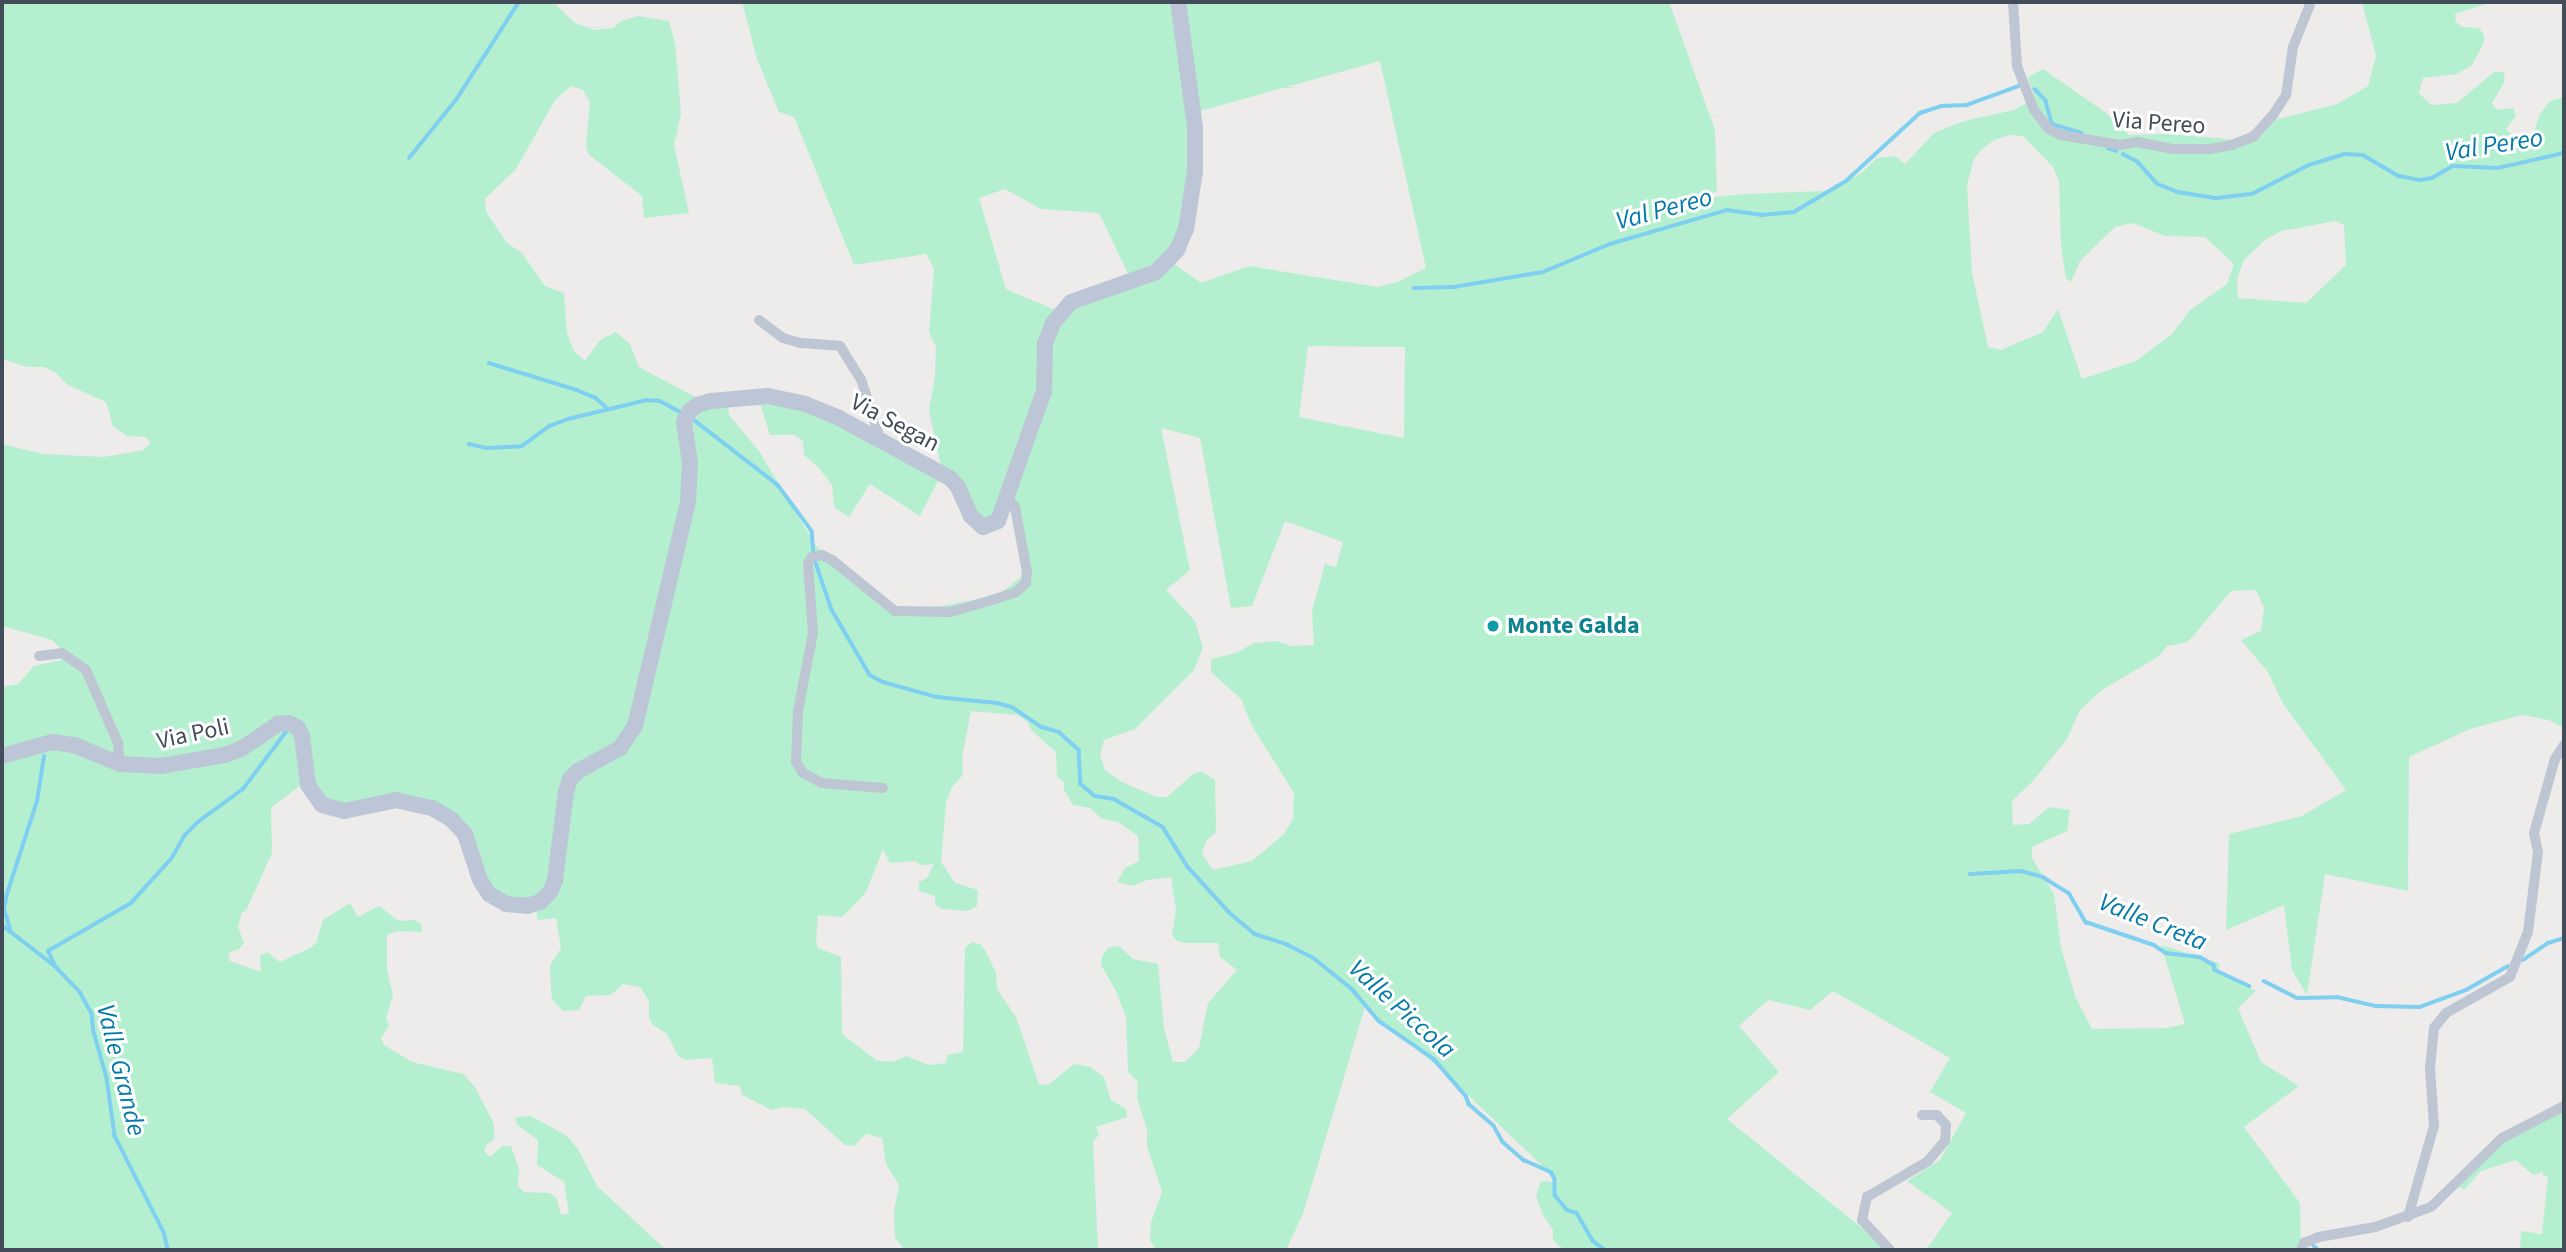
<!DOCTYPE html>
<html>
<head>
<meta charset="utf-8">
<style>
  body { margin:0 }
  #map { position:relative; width:2566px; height:1252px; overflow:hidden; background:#eeebeb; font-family:"Source Sans 3",sans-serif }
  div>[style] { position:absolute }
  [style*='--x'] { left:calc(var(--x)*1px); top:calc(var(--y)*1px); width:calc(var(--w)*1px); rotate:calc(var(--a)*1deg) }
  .green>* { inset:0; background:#b4f0d0 }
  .stream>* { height:3.5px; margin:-1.75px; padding:0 1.75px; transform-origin:1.75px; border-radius:1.75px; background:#7ecff0 }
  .street>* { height:10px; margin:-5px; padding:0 5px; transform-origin:5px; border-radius:5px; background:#bdc6d2 }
  .secondary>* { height:16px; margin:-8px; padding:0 8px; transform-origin:8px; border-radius:8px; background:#bcc6d6 }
  .dots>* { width:19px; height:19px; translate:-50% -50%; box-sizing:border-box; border:4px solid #fff; border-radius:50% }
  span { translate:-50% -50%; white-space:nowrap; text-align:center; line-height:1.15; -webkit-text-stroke:6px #fff; paint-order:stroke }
  .street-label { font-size:24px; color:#424d59 }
  .culture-label { font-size:24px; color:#0d838f; font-weight:700 }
  .left { translate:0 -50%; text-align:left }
  .water-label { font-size:26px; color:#047aab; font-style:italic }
  .frame { position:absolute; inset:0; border:4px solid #424d59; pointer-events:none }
</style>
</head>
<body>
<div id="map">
  <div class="green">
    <div style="clip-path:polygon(evenodd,2px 2px,553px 2px,575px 23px,594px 30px,613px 28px,621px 21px,638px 16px,669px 21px,675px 43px,681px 114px,674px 145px,689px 213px,644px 218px,642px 196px,588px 154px,586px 144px,590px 102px,583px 90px,571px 86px,555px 100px,516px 169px,485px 199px,486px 212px,507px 243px,522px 253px,545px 286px,564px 293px,567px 333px,574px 351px,585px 361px,600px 340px,616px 332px,630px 344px,639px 367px,703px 401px,727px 398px,729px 415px,759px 451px,816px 546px,898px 608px,943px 606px,998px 595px,1021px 577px,1026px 552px,1011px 500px,985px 525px,942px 473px,920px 516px,870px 484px,849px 517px,834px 507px,832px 485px,818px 467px,804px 455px,803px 441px,794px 435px,770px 435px,758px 397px,800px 403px,942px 472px,929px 410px,935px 376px,936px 347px,929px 332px,934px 269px,926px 254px,854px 265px,794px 117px,779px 112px,757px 59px,742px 2px,1669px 2px,1715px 130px,1717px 191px,1699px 199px,1743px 194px,1827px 191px,1860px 174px,1877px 158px,1895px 156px,1905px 164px,1934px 133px,1964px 121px,2014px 110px,2035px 98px,2028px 77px,2043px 69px,2105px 112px,2129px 135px,2168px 134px,2239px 140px,2274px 120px,2337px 104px,2368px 86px,2376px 56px,2362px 2px,2492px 2px,2455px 14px,2456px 22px,2462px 27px,2479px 28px,2484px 35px,2484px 43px,2472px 65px,2457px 74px,2423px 78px,2419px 93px,2431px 105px,2457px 103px,2495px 71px,2504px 73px,2505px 81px,2492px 103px,2497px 110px,2513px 108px,2516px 116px,2506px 129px,2512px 135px,2520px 136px,2528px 136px,2534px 131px,2540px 114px,2550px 101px,2564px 97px,2564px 728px,2549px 720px,2522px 715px,2470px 729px,2409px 757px,2408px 891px,2325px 874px,2307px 995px,2292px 970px,2284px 905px,2226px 930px,2229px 834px,2302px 816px,2346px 790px,2282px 702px,2268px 672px,2241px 640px,2261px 631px,2264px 608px,2256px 590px,2231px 591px,2188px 642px,2167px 646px,2159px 656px,2102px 690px,2080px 710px,2067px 739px,2033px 781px,2012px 801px,2013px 825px,2029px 824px,2049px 807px,2070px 810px,2067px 831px,2032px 847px,2032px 858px,2054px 894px,2061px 947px,2075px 996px,2092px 1029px,2167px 1028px,2185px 1024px,2161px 945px,2219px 963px,2219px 973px,2256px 991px,2238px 1008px,2261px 1062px,2299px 1086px,2244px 1127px,2300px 1203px,2301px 1250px,1926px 1250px,1952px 1213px,1907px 1181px,1940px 1160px,1966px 1113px,1930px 1092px,1950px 1058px,1833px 991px,1810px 1010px,1768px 1000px,1739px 1026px,1779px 1072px,1727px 1119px,1889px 1250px,1573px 1250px,1560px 1247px,1553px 1240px,1553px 1230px,1543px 1215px,1536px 1196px,1541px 1181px,1559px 1182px,1443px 1071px,1365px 1007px,1303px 1214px,1286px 1250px,1156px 1250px,1150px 1240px,1151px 1222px,1162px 1192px,1147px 1146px,1147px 1129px,1137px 1098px,1138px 1082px,1128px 1072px,1126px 1017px,1116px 991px,1101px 965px,1102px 956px,1109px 947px,1119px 946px,1133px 959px,1158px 964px,1164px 1028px,1173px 1062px,1185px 1062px,1199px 1048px,1208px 1003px,1237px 970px,1220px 957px,1218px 943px,1185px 943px,1177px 941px,1172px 935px,1176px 910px,1171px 877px,1147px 880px,1133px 886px,1117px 882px,1125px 868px,1139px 861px,1138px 836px,1118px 822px,1102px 819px,1090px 808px,1073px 805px,1064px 790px,1064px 782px,1057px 777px,1056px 752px,1031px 730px,1028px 722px,1018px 715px,971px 711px,962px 758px,963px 775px,952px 787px,946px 803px,941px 862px,955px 883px,978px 890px,977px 906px,968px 911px,942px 909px,935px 904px,935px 896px,919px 891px,919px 882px,927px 878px,934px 864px,921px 865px,915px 861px,890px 863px,883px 849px,866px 892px,854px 905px,842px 917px,818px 915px,816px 940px,818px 948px,841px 957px,842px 1034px,876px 1060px,892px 1062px,907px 1056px,929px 1065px,946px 1063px,947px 1055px,963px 1052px,965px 948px,972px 942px,980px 944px,985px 950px,996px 973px,997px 989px,1016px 1017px,1039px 1084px,1048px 1085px,1074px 1064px,1090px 1067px,1104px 1077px,1111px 1100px,1126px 1109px,1127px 1117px,1096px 1127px,1099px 1135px,1093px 1141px,1098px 1250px,904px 1250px,895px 1237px,894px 1211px,899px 1185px,886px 1164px,882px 1138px,866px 1134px,854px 1146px,845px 1145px,805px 1109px,782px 1107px,772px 1110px,742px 1095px,740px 1086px,715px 1083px,712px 1058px,686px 1060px,678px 1056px,667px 1034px,653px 1025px,649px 1018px,649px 1001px,640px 987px,623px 984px,611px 995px,586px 996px,579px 1010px,563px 1011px,552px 999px,551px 991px,550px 965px,561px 948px,556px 918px,538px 920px,535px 904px,491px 895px,468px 838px,446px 817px,400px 801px,333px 813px,306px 781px,271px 808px,272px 853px,246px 911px,242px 912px,238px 927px,244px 943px,239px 949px,228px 953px,230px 961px,261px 972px,260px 956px,267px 952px,280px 962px,310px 948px,316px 943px,323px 920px,350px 903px,358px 917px,379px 906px,399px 921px,415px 920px,421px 924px,422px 932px,397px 931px,387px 935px,387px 970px,393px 995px,386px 1018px,389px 1026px,381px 1038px,384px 1045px,412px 1062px,463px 1074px,475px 1087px,494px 1124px,494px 1140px,487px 1144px,484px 1151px,490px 1157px,502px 1146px,511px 1146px,519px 1169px,518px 1186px,524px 1192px,550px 1193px,557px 1199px,561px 1215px,569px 1213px,564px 1182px,537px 1165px,538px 1140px,517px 1125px,515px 1117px,531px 1116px,567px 1136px,578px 1149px,597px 1186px,666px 1250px,2px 1250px,2px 687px,18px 684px,34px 666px,66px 659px,64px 652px,52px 640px,2px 626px,2px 444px,43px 454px,104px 457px,144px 450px,151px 442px,145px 437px,127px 436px,113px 426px,106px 402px,68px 385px,56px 373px,44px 367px,27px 367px,2px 359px,2px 2px,1380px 61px,1426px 268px,1397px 282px,1378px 287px,1249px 266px,1201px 283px,1169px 260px,1193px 186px,1193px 113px,1380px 61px,2px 2px,2009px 135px,2023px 136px,2053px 167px,2059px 181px,2061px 246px,2066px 278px,2071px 282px,2080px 261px,2091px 250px,2115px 227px,2133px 223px,2165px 236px,2205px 237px,2234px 264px,2227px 284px,2189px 311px,2172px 334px,2136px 361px,2082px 379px,2058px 309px,2043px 332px,2001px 350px,1988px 347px,1972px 272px,1967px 185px,1974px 159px,1981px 150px,1994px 140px,2009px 135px,2px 2px,1005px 189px,1041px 209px,1099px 213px,1132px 282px,1057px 311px,1006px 289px,979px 198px,1005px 189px,2px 2px,2336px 221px,2344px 225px,2346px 265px,2306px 303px,2238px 298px,2237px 279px,2244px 260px,2266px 239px,2282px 231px,2336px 221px,2px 2px,1308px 346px,1405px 347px,1404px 438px,1299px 417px,1308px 346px,2px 2px,1161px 428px,1200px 438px,1231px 608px,1252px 606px,1285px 521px,1343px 542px,1336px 567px,1325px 564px,1312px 611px,1314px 645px,1291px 646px,1277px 641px,1254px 643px,1236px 653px,1211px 659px,1211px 672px,1241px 699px,1252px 726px,1294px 793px,1293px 819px,1284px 834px,1252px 861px,1213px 870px,1202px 854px,1206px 841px,1216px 832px,1215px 780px,1201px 771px,1193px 774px,1167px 797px,1156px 797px,1120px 781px,1105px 770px,1100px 755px,1104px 740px,1135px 729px,1194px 670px,1203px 648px,1195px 621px,1166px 590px,1190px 570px,1161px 428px)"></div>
    <div style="clip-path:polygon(2564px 1108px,2564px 1250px,2520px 1250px,2521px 1231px,2542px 1234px,2548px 1176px,2543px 1176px,2543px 1172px,2533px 1175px,2516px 1160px,2481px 1171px,2465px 1189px,2457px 1187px,2484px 1151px)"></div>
  </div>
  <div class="stream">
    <div style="--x:2035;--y:89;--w:16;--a:47"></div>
    <div style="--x:2046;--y:101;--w:24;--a:75"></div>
    <div style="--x:2052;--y:124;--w:31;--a:17"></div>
    <div style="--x:2108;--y:148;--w:9;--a:18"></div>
    <div style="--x:2123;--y:154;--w:16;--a:27"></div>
    <div style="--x:2137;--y:161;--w:31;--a:48"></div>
    <div style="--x:2158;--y:184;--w:22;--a:22"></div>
    <div style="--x:2178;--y:192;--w:39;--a:9"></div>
    <div style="--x:2217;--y:198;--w:35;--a:-7"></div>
    <div style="--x:2252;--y:194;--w:64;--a:-27"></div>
    <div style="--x:2309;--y:165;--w:37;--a:-17"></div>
    <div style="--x:2344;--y:154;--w:19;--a:3"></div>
    <div style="--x:2363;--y:155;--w:42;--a:30.3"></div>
    <div style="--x:2399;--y:176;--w:21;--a:11"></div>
    <div style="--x:2420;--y:180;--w:12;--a:-9"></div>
    <div style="--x:2432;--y:178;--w:24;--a:-30"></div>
    <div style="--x:2453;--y:166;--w:45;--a:2.5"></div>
    <div style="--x:2498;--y:168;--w:68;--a:-12.8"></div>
    <div style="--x:409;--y:158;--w:75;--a:-51"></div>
    <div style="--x:456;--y:100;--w:117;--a:-57.3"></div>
    <div style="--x:1414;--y:288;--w:40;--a:-1.4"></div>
    <div style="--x:1454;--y:287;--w:90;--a:-9.6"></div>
    <div style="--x:1543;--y:272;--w:73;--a:-22.7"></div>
    <div style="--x:1610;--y:244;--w:122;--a:-16.2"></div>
    <div style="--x:1727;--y:210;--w:34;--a:8"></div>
    <div style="--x:1761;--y:215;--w:33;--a:-5"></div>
    <div style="--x:1794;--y:212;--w:61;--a:-30.8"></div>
    <div style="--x:1846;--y:181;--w:100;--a:-42.6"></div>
    <div style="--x:1920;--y:113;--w:22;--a:-18"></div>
    <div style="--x:1941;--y:106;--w:26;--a:-2"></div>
    <div style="--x:1967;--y:105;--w:55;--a:-20.1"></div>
    <div style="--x:489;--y:363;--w:92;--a:17.1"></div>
    <div style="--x:577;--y:390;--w:21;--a:23"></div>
    <div style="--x:596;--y:398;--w:13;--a:42"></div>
    <div style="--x:694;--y:420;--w:106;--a:37.7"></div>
    <div style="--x:778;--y:485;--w:57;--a:53.5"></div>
    <div style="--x:812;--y:531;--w:22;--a:85"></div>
    <div style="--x:469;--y:444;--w:18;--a:13"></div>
    <div style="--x:487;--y:448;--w:35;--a:-3"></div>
    <div style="--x:522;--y:446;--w:34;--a:-36"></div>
    <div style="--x:550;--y:426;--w:19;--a:-21"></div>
    <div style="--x:568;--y:419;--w:81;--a:-13.5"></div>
    <div style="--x:647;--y:400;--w:13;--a:4"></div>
    <div style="--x:660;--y:401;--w:26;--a:28"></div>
    <div style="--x:816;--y:563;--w:50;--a:71.2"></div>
    <div style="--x:832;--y:610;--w:75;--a:59.7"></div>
    <div style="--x:870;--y:675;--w:15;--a:28"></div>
    <div style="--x:883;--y:682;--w:56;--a:15.5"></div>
    <div style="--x:937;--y:697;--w:60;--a:5.7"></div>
    <div style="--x:997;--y:703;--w:16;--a:15"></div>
    <div style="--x:1012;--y:707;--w:36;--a:34"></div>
    <div style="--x:1042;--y:727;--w:18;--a:16"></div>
    <div style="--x:1059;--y:732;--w:27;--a:42"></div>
    <div style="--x:1079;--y:750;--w:34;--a:87"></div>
    <div style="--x:1081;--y:784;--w:18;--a:41"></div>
    <div style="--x:1095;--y:796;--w:19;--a:9"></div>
    <div style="--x:1114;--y:799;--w:56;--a:29.7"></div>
    <div style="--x:1163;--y:827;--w:47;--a:58"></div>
    <div style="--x:1188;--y:867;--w:62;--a:47.6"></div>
    <div style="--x:1230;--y:913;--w:33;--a:40"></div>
    <div style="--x:1255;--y:934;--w:35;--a:18"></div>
    <div style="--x:1288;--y:945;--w:30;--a:27"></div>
    <div style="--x:1315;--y:959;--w:48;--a:39"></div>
    <div style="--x:1352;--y:989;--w:42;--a:49.8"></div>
    <div style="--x:1379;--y:1021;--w:67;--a:34.6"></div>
    <div style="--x:1434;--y:1059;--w:49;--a:49.1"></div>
    <div style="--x:1466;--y:1096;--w:9;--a:69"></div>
    <div style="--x:1469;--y:1104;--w:33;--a:41"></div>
    <div style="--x:1494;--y:1126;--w:18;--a:61"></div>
    <div style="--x:1503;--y:1142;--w:28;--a:41"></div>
    <div style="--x:1524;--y:1160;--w:30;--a:24"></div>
    <div style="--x:1551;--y:1172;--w:8;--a:60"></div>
    <div style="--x:1555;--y:1179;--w:16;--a:90"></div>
    <div style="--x:1555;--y:1195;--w:19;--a:51"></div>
    <div style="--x:1567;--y:1210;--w:10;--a:17"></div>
    <div style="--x:1577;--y:1213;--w:32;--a:60"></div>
    <div style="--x:1593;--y:1241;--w:15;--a:37"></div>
    <div style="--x:1970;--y:874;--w:51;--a:-3.4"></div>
    <div style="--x:2021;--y:871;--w:23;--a:15"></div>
    <div style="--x:2043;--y:877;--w:31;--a:32"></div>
    <div style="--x:2069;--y:893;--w:34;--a:60"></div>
    <div style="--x:2086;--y:922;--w:72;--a:18.7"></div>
    <div style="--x:2154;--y:945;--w:14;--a:34"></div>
    <div style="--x:2166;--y:953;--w:34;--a:7"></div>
    <div style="--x:2200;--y:957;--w:16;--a:30"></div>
    <div style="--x:2214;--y:965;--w:5;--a:79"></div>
    <div style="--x:2215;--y:970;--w:38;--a:25"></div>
    <div style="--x:2;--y:925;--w:67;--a:37.7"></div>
    <div style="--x:55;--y:966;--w:36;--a:46"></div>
    <div style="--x:80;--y:992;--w:25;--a:61"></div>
    <div style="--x:92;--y:1014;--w:18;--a:84"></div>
    <div style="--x:94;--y:1032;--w:48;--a:74.2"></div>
    <div style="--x:107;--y:1078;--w:59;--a:82.1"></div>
    <div style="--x:115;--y:1136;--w:108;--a:63"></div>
    <div style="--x:164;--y:1232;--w:18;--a:77"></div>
    <div style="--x:10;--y:929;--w:21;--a:-107"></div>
    <div style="--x:4;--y:909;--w:15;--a:-79"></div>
    <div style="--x:7;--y:894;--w:98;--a:-72.1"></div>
    <div style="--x:37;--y:801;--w:45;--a:-81"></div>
    <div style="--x:2523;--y:960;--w:30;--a:-34"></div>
    <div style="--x:2548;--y:943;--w:17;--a:-17"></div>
    <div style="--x:54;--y:964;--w:14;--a:-115"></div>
    <div style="--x:48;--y:951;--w:96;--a:-30"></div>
    <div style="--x:131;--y:903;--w:59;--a:-47.7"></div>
    <div style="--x:171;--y:859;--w:28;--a:-60"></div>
    <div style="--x:185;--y:835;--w:18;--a:-45"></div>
    <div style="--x:198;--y:822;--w:56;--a:-36.3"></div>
    <div style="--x:243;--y:789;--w:71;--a:-53"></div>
    <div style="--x:2264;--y:981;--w:38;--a:27"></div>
    <div style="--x:2298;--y:998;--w:39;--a:-1"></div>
    <div style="--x:2337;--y:997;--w:40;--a:13"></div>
    <div style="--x:2376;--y:1006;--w:44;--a:1.3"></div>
    <div style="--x:2420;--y:1007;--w:49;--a:-20.3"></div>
    <div style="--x:2466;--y:990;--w:48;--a:-29.7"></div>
    <div style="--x:2314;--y:1246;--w:6;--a:39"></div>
  </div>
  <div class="street">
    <div style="--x:2013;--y:2;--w:64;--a:86.4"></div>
    <div style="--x:2017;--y:66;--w:47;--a:68.9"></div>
    <div style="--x:2034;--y:110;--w:24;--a:52"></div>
    <div style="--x:2049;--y:129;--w:13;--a:27"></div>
    <div style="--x:2061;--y:135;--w:60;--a:9.6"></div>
    <div style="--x:2120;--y:145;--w:17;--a:-10"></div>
    <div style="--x:2137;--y:142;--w:36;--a:11"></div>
    <div style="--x:2172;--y:149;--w:38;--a:0"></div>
    <div style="--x:2210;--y:149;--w:22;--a:-10"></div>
    <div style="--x:2232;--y:145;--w:24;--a:-22"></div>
    <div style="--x:2254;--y:136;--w:28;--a:-48"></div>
    <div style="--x:2273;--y:115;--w:24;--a:-57"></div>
    <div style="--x:2286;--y:95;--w:49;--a:-81.7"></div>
    <div style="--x:2293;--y:47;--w:48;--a:-68.2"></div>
    <div style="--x:759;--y:320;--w:30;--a:37"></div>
    <div style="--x:783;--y:338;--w:19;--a:16"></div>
    <div style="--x:801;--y:343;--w:39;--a:4"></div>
    <div style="--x:840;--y:346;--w:39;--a:58"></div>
    <div style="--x:861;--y:379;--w:63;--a:72.4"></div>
    <div style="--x:39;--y:656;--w:23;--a:-7"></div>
    <div style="--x:62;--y:653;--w:29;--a:35"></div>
    <div style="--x:86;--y:670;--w:80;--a:66.3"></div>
    <div style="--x:118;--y:743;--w:21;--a:85"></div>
    <div style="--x:883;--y:788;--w:61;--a:-175.3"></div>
    <div style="--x:822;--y:783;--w:21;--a:-152"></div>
    <div style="--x:803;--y:773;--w:13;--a:-122"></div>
    <div style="--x:796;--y:762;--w:51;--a:-87.8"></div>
    <div style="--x:798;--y:711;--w:79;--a:-79.1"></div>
    <div style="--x:813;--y:633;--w:70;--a:-94.1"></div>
    <div style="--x:808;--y:563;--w:7;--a:-56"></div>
    <div style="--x:812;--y:557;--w:10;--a:-11"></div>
    <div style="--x:822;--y:555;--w:11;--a:27"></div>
    <div style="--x:832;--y:560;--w:81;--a:39"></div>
    <div style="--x:895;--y:611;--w:56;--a:1"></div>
    <div style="--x:951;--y:612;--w:43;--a:-16.3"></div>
    <div style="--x:992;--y:600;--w:25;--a:-18"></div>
    <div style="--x:1016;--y:592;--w:13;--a:-42"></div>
    <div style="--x:1026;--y:583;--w:11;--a:-85"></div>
    <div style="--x:1027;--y:572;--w:66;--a:-100.5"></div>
    <div style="--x:1015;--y:507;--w:13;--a:-129"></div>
    <div style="--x:2408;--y:1217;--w:95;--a:-74.1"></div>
    <div style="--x:2434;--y:1126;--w:58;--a:-93.9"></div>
    <div style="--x:2430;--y:1068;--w:40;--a:-84.3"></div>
    <div style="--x:2434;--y:1028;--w:19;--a:-51"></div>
    <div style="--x:2446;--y:1013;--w:73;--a:-29.4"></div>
    <div style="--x:2510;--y:977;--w:48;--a:-68.2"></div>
    <div style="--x:2528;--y:932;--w:81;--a:-82.9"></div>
    <div style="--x:2538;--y:852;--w:19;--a:-102"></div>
    <div style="--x:2534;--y:833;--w:77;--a:-74.2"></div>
    <div style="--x:2555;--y:759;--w:17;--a:-57"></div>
    <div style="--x:1890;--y:1250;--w:41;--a:-133"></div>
    <div style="--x:1862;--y:1220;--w:24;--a:-78"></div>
    <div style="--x:1867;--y:1197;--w:71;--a:-30.5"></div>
    <div style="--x:1928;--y:1161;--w:26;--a:-50"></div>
    <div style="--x:1945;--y:1141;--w:16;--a:-86"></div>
    <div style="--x:1946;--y:1125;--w:13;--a:-132"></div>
    <div style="--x:1937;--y:1115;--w:15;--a:180"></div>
    <div style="--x:2301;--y:1250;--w:8;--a:-67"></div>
    <div style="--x:2304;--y:1243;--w:16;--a:-22"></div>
    <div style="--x:2319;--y:1237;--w:57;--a:-10.1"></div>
    <div style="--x:2375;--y:1227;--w:59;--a:-19.7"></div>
    <div style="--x:2431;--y:1207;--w:99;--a:-44.2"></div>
    <div style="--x:2502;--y:1138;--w:70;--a:-27.3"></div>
  </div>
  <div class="secondary">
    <div style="--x:2;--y:756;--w:52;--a:-15.6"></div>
    <div style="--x:52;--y:742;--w:22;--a:8"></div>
    <div style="--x:74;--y:745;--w:50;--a:22.4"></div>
    <div style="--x:120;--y:764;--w:41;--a:2.8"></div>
    <div style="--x:161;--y:766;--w:65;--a:-9.8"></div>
    <div style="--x:225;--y:755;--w:17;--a:-21"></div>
    <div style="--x:241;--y:749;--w:45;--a:-34"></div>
    <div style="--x:278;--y:724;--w:11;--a:-5"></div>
    <div style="--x:289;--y:723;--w:10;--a:29"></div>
    <div style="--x:298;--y:728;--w:9;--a:63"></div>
    <div style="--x:302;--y:736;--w:49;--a:83"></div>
    <div style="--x:308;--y:785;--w:24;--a:55"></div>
    <div style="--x:322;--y:805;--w:23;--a:15"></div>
    <div style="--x:344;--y:811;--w:53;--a:-11.9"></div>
    <div style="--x:396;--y:800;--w:37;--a:13"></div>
    <div style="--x:432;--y:808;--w:22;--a:30"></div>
    <div style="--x:451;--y:819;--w:21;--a:47"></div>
    <div style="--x:465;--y:834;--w:48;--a:71.9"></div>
    <div style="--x:480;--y:880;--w:17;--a:57"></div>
    <div style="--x:489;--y:894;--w:20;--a:30"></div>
    <div style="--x:506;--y:904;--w:21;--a:5"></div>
    <div style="--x:527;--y:906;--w:14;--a:-17"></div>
    <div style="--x:540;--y:902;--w:14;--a:-45"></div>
    <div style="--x:550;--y:892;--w:13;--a:-67"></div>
    <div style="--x:555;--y:880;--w:89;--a:-82.9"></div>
    <div style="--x:566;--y:792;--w:14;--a:-73"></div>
    <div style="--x:570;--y:779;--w:11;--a:-45"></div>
    <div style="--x:578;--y:771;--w:48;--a:-28.7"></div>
    <div style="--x:620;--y:748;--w:27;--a:-56"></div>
    <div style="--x:635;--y:726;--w:231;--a:-76.7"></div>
    <div style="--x:688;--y:501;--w:38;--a:-87"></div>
    <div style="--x:690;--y:463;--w:41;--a:-98.3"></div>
    <div style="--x:684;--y:422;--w:11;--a:-63"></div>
    <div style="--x:689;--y:412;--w:11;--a:-41"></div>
    <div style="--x:697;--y:405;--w:15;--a:-16"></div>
    <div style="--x:711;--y:401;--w:57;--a:-5"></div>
    <div style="--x:768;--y:396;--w:38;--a:12"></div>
    <div style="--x:805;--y:404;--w:37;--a:22"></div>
    <div style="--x:839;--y:418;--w:126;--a:28.4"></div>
    <div style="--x:950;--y:478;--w:12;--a:48"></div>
    <div style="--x:958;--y:487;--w:32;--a:66"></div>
    <div style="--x:971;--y:516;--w:16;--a:43"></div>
    <div style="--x:983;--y:527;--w:16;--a:-22"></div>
    <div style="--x:998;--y:521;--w:138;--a:-70.5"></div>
    <div style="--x:1044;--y:391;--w:47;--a:-88.8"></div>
    <div style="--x:1045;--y:344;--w:22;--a:-69"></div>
    <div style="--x:1053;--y:323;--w:28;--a:-49"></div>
    <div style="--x:1071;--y:302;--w:90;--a:-19.4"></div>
    <div style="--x:1156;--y:272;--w:30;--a:-46"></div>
    <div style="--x:1177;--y:250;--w:23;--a:-67"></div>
    <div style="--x:1186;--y:229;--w:59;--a:-81.2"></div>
    <div style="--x:1195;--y:171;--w:44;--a:-90"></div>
    <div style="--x:1195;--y:127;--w:126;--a:-97.7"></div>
  </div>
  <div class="dots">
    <div style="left:1493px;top:626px;background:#0f9aa8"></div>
  </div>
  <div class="street-label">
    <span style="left:2159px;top:123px;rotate:4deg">Via Pereo</span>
    <span style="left:895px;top:423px;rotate:28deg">Via Segan</span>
    <span style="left:193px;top:734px;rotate:-12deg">Via Poli</span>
  </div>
  <div class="culture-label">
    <span class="left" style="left:1507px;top:626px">Monte Galda</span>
  </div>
  <div class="water-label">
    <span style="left:2494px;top:145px;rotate:-9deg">Val Pereo</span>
    <span style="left:1664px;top:209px;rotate:-15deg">Val Pereo</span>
    <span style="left:2153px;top:922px;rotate:22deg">Valle Creta</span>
    <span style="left:1402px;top:1009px;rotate:42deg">Valle Piccola</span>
    <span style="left:121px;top:1070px;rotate:76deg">Valle Grande</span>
  </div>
  <div class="frame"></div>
</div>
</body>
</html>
